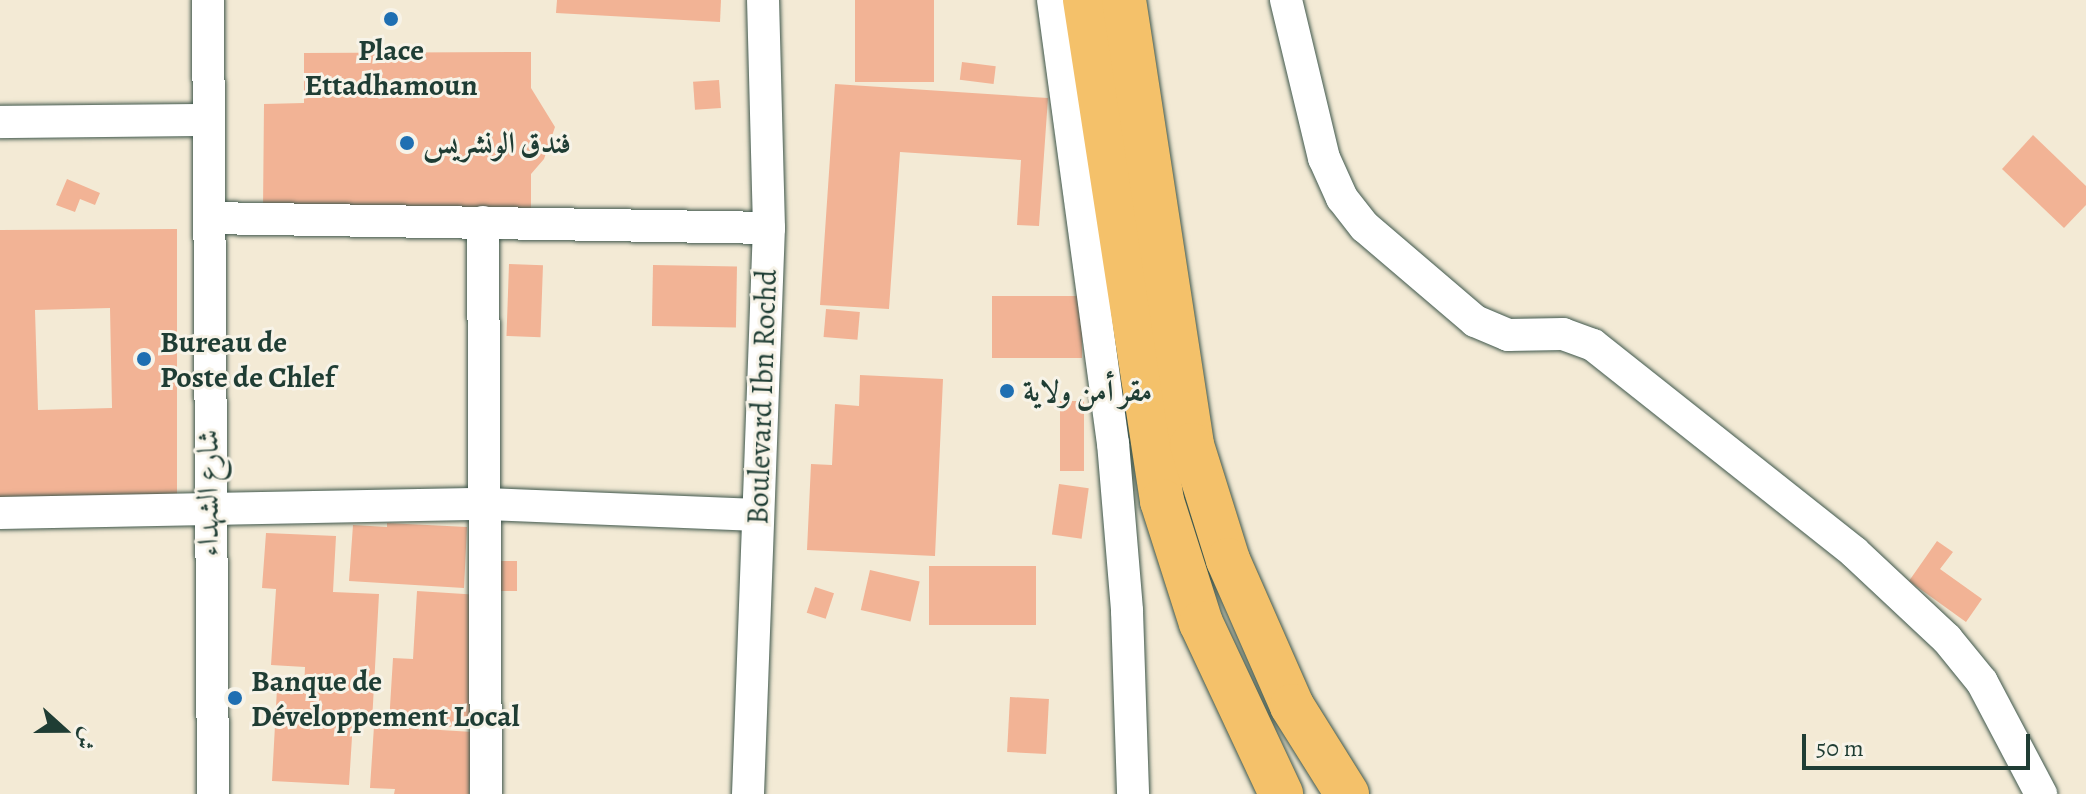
<!DOCTYPE html>
<html>
<head>
<meta charset="utf-8">
<style>
  body { margin:0 }
  #map { position:relative; width:2086px; height:794px; overflow:hidden; background:#f3ead5; font-family:Alegreya,Amiri,serif }
  div>[style] { position:absolute }
  [style*='--x'] { left:calc(var(--x)*1px); top:calc(var(--y)*1px); width:calc(var(--w)*1px); rotate:calc(var(--a)*1deg) }
  .building>* { inset:0; background:#f2b395; transform-origin:0 0 }
  .roads { filter:drop-shadow(0 0 2px #3f574c) drop-shadow(0 0 2px #3f574c) }
  .minor>* { height:32px; margin:-16px; padding:0 16px; transform-origin:16px; border-radius:16px; background:#fff }
  .highway>* { height:44px; margin:-22px; padding:0 22px; transform-origin:22px; border-radius:22px; background:#f4c16a }
  .dots>* { width:22px; height:22px; translate:-50% -50%; box-sizing:border-box; border:4px solid #f7f3e8; border-radius:50% }
  span { translate:-50% -50%; white-space:nowrap; text-align:center; line-height:1.15; -webkit-text-stroke:6px #f7f3e8; paint-order:stroke }
  .poi-label { font-size:30px; color:#1f3d34; font-weight:700 }
  .left { translate:0 -50%; text-align:left }
  .street-label { font-size:30px; color:#1f3d34 }
  .north { position:absolute; left:24px; top:690px; width:80px; height:80px; -webkit-text-stroke:6px #f7f3e8; paint-order:stroke; rotate:111deg; font-size:22px; font-weight:700; line-height:32px; text-align:center; color:#1f3d34 }
  .north::after { content:''; display:block; margin:auto; width:28px; height:36px; background:#1f3d34; clip-path:polygon(50% 0,100% 100%,50% 72%,0 100%) }
  .scale { position:absolute; left:1802px; top:734px; width:228px; height:36px; box-sizing:border-box; border:4px solid #1f3d34; border-top:0; padding-left:10px; font-size:24px; line-height:28px; white-space:nowrap; color:#1f3d34; -webkit-text-stroke:6px #f7f3e8; paint-order:stroke }
</style>
</head>
<body>
<div id="map">
  <div class="building">
    <div style="clip-path:polygon(557px 0,721px 0,720px 22px,556px 13px)"></div>
    <div style="left:855px;top:0;width:79px;height:82px"></div>
    <div style="clip-path:polygon(531px 52px,531px 88px,555px 127px,544px 159px,531px 174px,531px 208px,263px 209px,264px 104px,304px 103px,304px 53px)"></div>
    <div style="left:962px;top:62px;width:34px;height:18px;rotate:7deg"></div>
    <div style="left:719px;top:80px;width:28px;height:26px;rotate:86deg"></div>
    <div style="clip-path:polygon(835px 84px,1048px 98px,1039px 226px,1017px 225px,1021px 160px,900px 152px,889px 309px,820px 305px)"></div>
    <div style="clip-path:polygon(2033px 135px,2086px 186px,2086px 205px,2064px 228px,2002px 169px)"></div>
    <div style="clip-path:polygon(67px 179px,100px 193px,95px 205px,80px 199px,75px 212px,56px 205px)"></div>
    <div style="clip-path:polygon(evenodd,177px 229px,177px 502px,0 502px,0 230px,177px 229px,110px 308px,112px 408px,38px 410px,35px 310px,110px 308px)"></div>
    <div style="left:509px;top:264px;width:34px;height:72px;rotate:2deg"></div>
    <div style="left:653px;top:265px;width:84px;height:61px;rotate:1deg"></div>
    <div style="left:992px;top:296px;width:90px;height:62px"></div>
    <div style="left:826px;top:309px;width:34px;height:28px;rotate:5deg"></div>
    <div style="clip-path:polygon(860px 375px,943px 379px,935px 556px,807px 550px,811px 464px,832px 465px,835px 404px,859px 406px)"></div>
    <div style="left:1060px;top:401px;width:24px;height:70px"></div>
    <div style="left:1059px;top:484px;width:30px;height:51px;rotate:8deg"></div>
    <div style="clip-path:polygon(387px 523px,467px 527px,464px 588px,349px 581px,353px 525px,387px 527px)"></div>
    <div style="clip-path:polygon(266px 533px,336px 536px,333px 592px,379px 594px,372px 722px,353px 721px,349px 785px,272px 781px,277px 688px,304px 689px,305px 667px,271px 665px,276px 589px,262px 588px)"></div>
    <div style="clip-path:polygon(1937px 541px,1953px 552px,1940px 569px,1982px 599px,1966px 622px,1909px 581px)"></div>
    <div style="left:517px;top:561px;width:30px;height:29px;rotate:90deg"></div>
    <div style="left:929px;top:566px;width:107px;height:59px"></div>
    <div style="left:870px;top:570px;width:51px;height:41px;rotate:13deg"></div>
    <div style="left:815px;top:587px;width:20px;height:27px;rotate:18deg"></div>
    <div style="clip-path:polygon(417px 591px,480px 595px,471px 728px,389px 723px,393px 658px,413px 659px)"></div>
    <div style="left:1010px;top:697px;width:39px;height:55px;rotate:3deg"></div>
    <div style="clip-path:polygon(374px 726px,473px 732px,469px 794px,394px 794px,395px 789px,370px 788px)"></div>
  </div>
  <div class="roads">
    <div class="minor">
      <div style="--x:208;--y:0;--w:794;--a:89.64"></div>
      <div style="--x:1053;--y:0;--w:447;--a:82.3"></div>
      <div style="--x:1113;--y:443;--w:169;--a:85.2"></div>
      <div style="--x:1127;--y:611;--w:183;--a:88.1"></div>
      <div style="--x:1286;--y:0;--w:163;--a:76.5"></div>
      <div style="--x:1324;--y:158;--w:44;--a:65.8"></div>
      <div style="--x:1342;--y:198;--w:37;--a:52"></div>
      <div style="--x:1365;--y:227;--w:145;--a:40.5"></div>
      <div style="--x:1475;--y:321;--w:36;--a:23"></div>
      <div style="--x:1508;--y:335;--w:55;--a:-1"></div>
      <div style="--x:1563;--y:334;--w:32;--a:20"></div>
      <div style="--x:1593;--y:345;--w:333;--a:38.4"></div>
      <div style="--x:1854;--y:552;--w:127;--a:43.1"></div>
      <div style="--x:1947;--y:639;--w:55;--a:50.9"></div>
      <div style="--x:1982;--y:682;--w:127;--a:62.2"></div>
      <div style="--x:0;--y:122;--w:207;--a:-0.6"></div>
      <div style="--x:209;--y:218;--w:560;--a:1.02"></div>
      <div style="--x:483;--y:222;--w:572;--a:89.7"></div>
      <div style="--x:0;--y:513;--w:485;--a:-1.1"></div>
      <div style="--x:485;--y:504;--w:273;--a:2.3"></div>
      <div style="--x:748;--y:794;--w:566;--a:-87.88"></div>
      <div style="--x:769;--y:228;--w:228;--a:-91.5"></div>
    </div>
    <div class="highway">
      <div style="--x:1085;--y:0;--w:507;--a:81.26"></div>
      <div style="--x:1162;--y:501;--w:128;--a:72.3"></div>
      <div style="--x:1201;--y:623;--w:189;--a:64.9"></div>
      <div style="--x:1124;--y:0;--w:450;--a:81.3"></div>
      <div style="--x:1192;--y:445;--w:121;--a:72.6"></div>
      <div style="--x:1228;--y:560;--w:159;--a:66.3"></div>
      <div style="--x:1292;--y:706;--w:104;--a:58"></div>
    </div>
  </div>
  <div class="dots">
    <div style="left:391px;top:19px;background:#1f6fb2"></div>
    <div style="left:407px;top:143px;background:#1f6fb2"></div>
    <div style="left:144px;top:359px;background:#1f6fb2"></div>
    <div style="left:1007px;top:391px;background:#1f6fb2"></div>
    <div style="left:235px;top:698px;background:#1f6fb2"></div>
  </div>
  <div class="poi-label">
    <span style="left:391px;top:67px">Place<br>Ettadhamoun</span>
    <span class="left" style="left:423px;top:143px">فندق الونشريس</span>
    <span class="left" style="left:160px;top:359px">Bureau de<br>Poste de Chlef</span>
    <span class="left" style="left:1023px;top:391px">مقر أمن ولاية</span>
    <span class="left" style="left:251px;top:698px">Banque de<br>Développement Local</span>
  </div>
  <div class="street-label">
    <span style="left:762px;top:397px;rotate:-88deg">Boulevard Ibn Rochd</span>
    <span style="left:208px;top:493px;rotate:-90deg">شارع الشهداء</span>
  </div>
  <div class="north">ش</div>
  <div class="scale">50 m</div>
</div>
</body>
</html>
